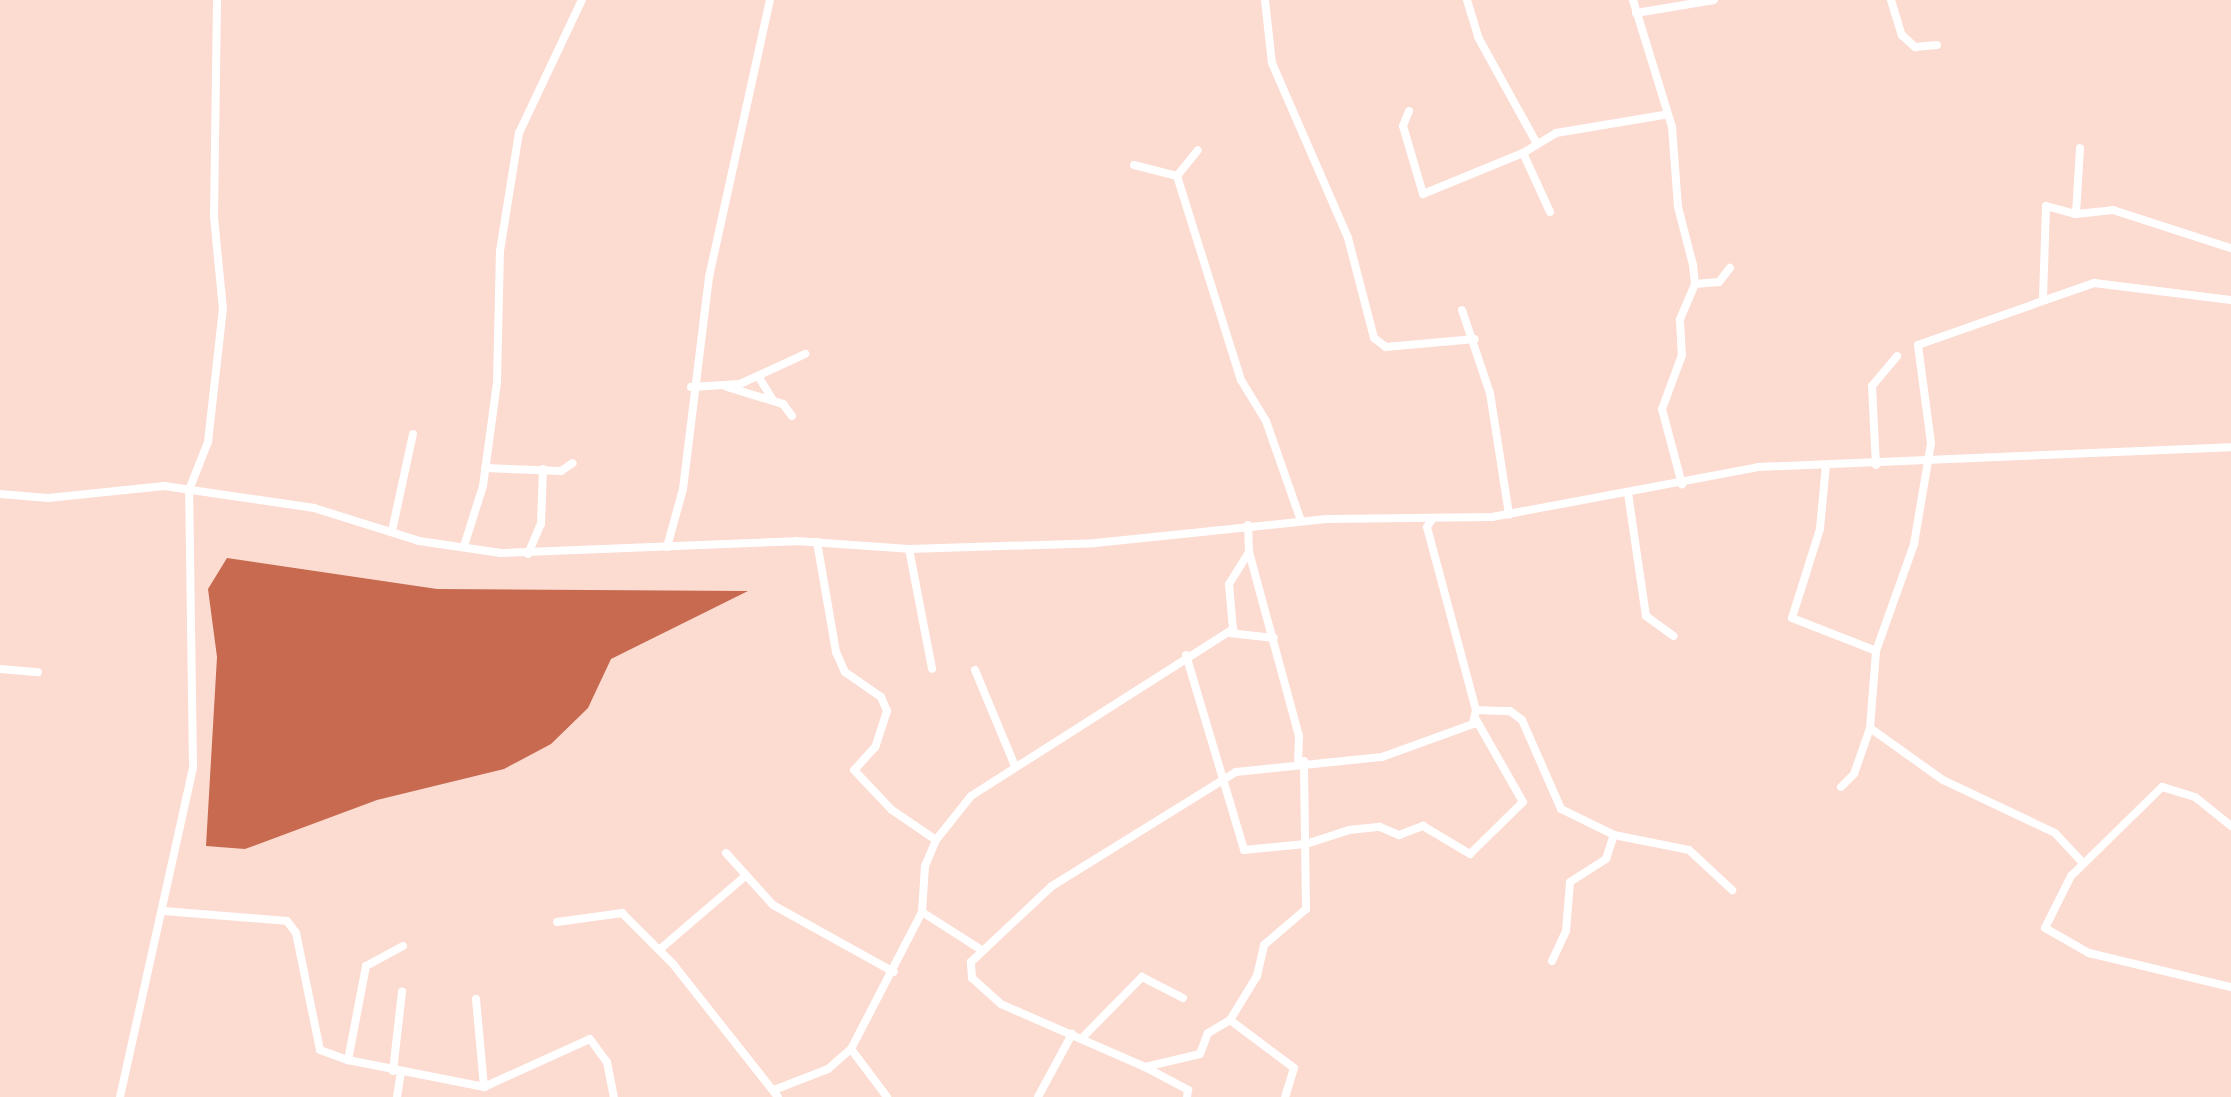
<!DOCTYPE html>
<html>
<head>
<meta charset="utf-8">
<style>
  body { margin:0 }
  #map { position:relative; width:2231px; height:1097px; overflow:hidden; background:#fcdbd1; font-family:Helvetica,sans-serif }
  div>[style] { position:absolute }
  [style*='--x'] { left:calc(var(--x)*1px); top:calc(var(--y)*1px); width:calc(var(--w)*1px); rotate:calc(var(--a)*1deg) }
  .water>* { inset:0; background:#c76a50 }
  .minor>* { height:8px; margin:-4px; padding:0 4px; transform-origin:4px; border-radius:4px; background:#fff }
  span { translate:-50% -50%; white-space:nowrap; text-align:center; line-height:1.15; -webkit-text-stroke:8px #fdece7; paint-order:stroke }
</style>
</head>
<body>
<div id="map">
  <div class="water">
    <div style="clip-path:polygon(227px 558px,437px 589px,748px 591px,611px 659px,588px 708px,551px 744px,504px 769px,377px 800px,245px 849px,206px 846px,217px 657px,208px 589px)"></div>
  </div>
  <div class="minor">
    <div style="--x:1265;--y:0;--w:63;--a:83.7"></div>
    <div style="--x:1272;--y:63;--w:191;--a:66.5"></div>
    <div style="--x:1348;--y:238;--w:103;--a:75.4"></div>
    <div style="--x:1374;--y:338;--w:15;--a:37"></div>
    <div style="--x:1386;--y:347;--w:89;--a:-5.1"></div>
    <div style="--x:1467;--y:0;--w:39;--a:73"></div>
    <div style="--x:1478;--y:37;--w:122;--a:61.1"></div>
    <div style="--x:1633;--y:0;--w:133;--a:72.9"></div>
    <div style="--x:1672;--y:127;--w:80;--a:85.7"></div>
    <div style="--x:1678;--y:207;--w:60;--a:75.5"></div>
    <div style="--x:1693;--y:265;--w:19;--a:84"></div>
    <div style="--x:1695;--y:284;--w:39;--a:113"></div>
    <div style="--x:1680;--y:320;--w:35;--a:87"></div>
    <div style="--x:1682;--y:355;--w:58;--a:110.3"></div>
    <div style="--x:1662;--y:409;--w:78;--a:75.1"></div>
    <div style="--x:1891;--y:0;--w:37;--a:73"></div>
    <div style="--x:1902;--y:35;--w:18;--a:43"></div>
    <div style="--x:1915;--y:47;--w:22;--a:-5"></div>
    <div style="--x:1636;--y:13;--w:79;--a:-9.5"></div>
    <div style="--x:1409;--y:111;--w:16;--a:112"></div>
    <div style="--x:1403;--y:126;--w:71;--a:73.6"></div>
    <div style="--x:1423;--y:194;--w:108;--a:-22.3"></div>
    <div style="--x:1134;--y:165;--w:44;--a:14.3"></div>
    <div style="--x:1177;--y:176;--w:214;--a:72.6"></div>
    <div style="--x:1241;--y:380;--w:48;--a:58.6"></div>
    <div style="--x:1266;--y:421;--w:106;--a:70.7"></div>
    <div style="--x:1177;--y:176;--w:33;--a:-51"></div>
    <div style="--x:1550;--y:212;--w:65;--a:-114.6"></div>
    <div style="--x:1523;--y:153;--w:39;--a:-31"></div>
    <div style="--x:1556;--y:133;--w:109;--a:-9.5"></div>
    <div style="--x:2076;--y:214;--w:66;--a:-86.5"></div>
    <div style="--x:1695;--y:284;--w:24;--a:-5"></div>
    <div style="--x:1719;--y:282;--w:18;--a:-52"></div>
    <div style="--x:2043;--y:298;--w:92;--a:-88.1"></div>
    <div style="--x:2046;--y:206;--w:31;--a:15"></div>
    <div style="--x:2076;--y:214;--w:37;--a:-6"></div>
    <div style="--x:2113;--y:210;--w:124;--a:17.9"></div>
    <div style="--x:1462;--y:310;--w:88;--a:71.4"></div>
    <div style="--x:1490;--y:393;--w:123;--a:81.1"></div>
    <div style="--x:758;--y:376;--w:28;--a:58"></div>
    <div style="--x:691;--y:387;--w:49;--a:-3.5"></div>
    <div style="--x:740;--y:384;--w:72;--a:-24.8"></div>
    <div style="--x:727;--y:387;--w:59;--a:16.9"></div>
    <div style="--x:783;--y:404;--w:15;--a:53"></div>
    <div style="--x:1826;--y:465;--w:64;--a:95.4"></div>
    <div style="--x:1820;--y:529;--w:93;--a:107.5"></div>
    <div style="--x:1792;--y:618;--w:90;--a:21.4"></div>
    <div style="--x:1876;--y:465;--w:79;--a:-92.9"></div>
    <div style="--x:1872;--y:386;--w:39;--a:-50"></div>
    <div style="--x:485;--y:468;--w:76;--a:2.3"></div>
    <div style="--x:561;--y:471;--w:14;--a:-34"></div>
    <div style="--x:1628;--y:493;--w:124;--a:81.7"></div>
    <div style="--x:1646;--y:616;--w:34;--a:36"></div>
    <div style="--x:0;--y:494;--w:48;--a:4.8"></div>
    <div style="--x:48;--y:498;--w:117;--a:-5.9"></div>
    <div style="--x:164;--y:486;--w:152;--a:8.3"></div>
    <div style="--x:314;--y:508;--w:110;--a:17.4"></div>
    <div style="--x:419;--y:541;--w:83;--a:8.3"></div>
    <div style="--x:501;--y:553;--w:295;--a:-2.3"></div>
    <div style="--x:796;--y:541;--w:113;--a:4"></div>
    <div style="--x:909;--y:549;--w:186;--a:-1.8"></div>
    <div style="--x:1095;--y:543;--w:235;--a:-5.9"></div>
    <div style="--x:1329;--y:519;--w:163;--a:-0.7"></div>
    <div style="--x:1492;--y:517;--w:271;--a:-10.6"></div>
    <div style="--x:1758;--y:467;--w:473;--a:-2.4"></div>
    <div style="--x:392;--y:531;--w:99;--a:-77.8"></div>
    <div style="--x:817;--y:542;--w:112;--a:80.2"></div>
    <div style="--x:836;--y:652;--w:22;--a:66"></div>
    <div style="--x:845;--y:672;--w:44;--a:34.8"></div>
    <div style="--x:881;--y:697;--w:15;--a:67"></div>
    <div style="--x:887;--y:711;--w:38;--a:108"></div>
    <div style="--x:875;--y:747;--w:31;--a:132"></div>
    <div style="--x:854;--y:770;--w:55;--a:46.5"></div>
    <div style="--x:892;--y:810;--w:53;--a:34.3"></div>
    <div style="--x:464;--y:546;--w:63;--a:-72.4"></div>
    <div style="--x:483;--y:486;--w:105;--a:-82.3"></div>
    <div style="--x:497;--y:382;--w:131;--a:-88.7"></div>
    <div style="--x:500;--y:251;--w:120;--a:-80.9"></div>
    <div style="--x:519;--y:133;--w:147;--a:-64.7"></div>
    <div style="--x:667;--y:547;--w:60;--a:-74.6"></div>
    <div style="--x:683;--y:489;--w:214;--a:-83"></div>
    <div style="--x:709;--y:277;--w:284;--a:-77.6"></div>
    <div style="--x:909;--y:549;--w:122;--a:79.1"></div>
    <div style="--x:1249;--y:552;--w:191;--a:74.8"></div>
    <div style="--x:1299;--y:736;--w:24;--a:92"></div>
    <div style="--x:528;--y:554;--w:33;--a:-67"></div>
    <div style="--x:541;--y:524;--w:55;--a:-87.9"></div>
    <div style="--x:1229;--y:633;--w:45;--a:6.3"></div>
    <div style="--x:1186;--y:655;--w:203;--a:73.4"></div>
    <div style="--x:1244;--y:850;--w:62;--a:-5.5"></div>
    <div style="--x:1306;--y:844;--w:45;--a:-18"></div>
    <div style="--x:1349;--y:830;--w:31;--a:-6"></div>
    <div style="--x:1380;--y:827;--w:21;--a:23"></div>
    <div style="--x:1399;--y:835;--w:26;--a:-21"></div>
    <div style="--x:1423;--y:826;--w:55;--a:30.8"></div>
    <div style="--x:1470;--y:854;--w:74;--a:-44.5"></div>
    <div style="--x:1523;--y:802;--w:97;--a:-119.7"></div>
    <div style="--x:0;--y:669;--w:38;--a:5"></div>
    <div style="--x:975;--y:670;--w:104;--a:67.4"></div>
    <div style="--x:1476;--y:710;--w:34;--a:2"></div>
    <div style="--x:1510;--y:711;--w:15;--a:37"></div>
    <div style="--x:1522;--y:720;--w:97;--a:66.3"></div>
    <div style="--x:1561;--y:809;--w:59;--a:26.1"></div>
    <div style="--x:1614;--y:835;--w:76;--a:11.3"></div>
    <div style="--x:1689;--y:850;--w:59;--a:42.9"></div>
    <div style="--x:1870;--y:728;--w:90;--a:35.5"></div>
    <div style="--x:1943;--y:780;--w:124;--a:25.3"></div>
    <div style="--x:2055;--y:833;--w:41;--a:47"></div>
    <div style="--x:1841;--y:787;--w:18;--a:-45"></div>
    <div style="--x:1854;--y:774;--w:49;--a:-70.8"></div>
    <div style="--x:1870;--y:728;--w:77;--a:-85.5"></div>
    <div style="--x:1876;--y:651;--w:114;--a:-70.4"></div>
    <div style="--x:1914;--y:544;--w:102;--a:-80.4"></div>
    <div style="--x:1931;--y:443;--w:99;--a:-97.6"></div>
    <div style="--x:1918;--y:345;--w:187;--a:-19.4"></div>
    <div style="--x:2094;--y:283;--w:138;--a:7.1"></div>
    <div style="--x:2231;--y:826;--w:46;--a:-141.1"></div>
    <div style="--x:2195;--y:797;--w:34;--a:-163"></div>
    <div style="--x:2162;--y:787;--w:127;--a:135.6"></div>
    <div style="--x:2071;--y:876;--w:58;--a:116.6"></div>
    <div style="--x:2045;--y:928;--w:51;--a:29.6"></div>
    <div style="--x:2089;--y:953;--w:146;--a:13.5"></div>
    <div style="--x:726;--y:853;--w:70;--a:47.9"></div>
    <div style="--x:773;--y:905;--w:138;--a:29"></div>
    <div style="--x:164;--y:911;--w:123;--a:4.6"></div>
    <div style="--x:287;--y:921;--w:15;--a:53"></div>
    <div style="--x:296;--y:933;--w:119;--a:78.4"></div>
    <div style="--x:320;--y:1050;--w:30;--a:20"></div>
    <div style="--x:922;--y:912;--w:69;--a:32.5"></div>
    <div style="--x:557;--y:922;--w:66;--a:-7.9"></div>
    <div style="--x:622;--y:913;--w:72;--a:45"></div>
    <div style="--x:673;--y:964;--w:169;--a:51.7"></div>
    <div style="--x:403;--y:946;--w:42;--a:151.6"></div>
    <div style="--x:366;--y:966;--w:96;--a:100.8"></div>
    <div style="--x:348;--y:1060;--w:139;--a:11.2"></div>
    <div style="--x:484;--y:1087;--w:116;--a:-24.4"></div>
    <div style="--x:590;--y:1039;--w:29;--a:54"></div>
    <div style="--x:607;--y:1062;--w:36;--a:79"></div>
    <div style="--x:659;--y:950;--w:111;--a:-40.6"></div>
    <div style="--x:1552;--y:961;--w:33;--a:-65"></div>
    <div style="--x:1566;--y:931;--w:49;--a:-85.3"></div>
    <div style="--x:1570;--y:882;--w:43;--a:-32.6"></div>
    <div style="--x:1606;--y:859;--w:25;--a:-72"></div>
    <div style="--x:476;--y:999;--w:88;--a:84.8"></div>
    <div style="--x:1230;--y:1020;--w:26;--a:149"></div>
    <div style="--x:1208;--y:1033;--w:22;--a:111"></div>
    <div style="--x:1200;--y:1054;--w:57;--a:166.7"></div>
    <div style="--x:1145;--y:1067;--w:157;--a:-156.4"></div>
    <div style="--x:1001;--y:1004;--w:39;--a:-138"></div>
    <div style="--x:972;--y:978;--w:16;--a:-94"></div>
    <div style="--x:971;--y:962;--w:111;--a:-43.2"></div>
    <div style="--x:1052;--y:886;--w:216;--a:-31.8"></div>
    <div style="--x:1236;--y:772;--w:147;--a:-5.9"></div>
    <div style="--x:1382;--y:757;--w:97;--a:-19.9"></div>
    <div style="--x:1473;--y:724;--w:14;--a:-78"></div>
    <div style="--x:1476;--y:710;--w:189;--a:-105"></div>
    <div style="--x:1427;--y:527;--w:11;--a:-56"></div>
    <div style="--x:1230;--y:1020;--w:52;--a:-58.5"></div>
    <div style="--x:1257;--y:976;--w:32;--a:-77"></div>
    <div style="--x:1264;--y:945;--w:55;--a:-40.6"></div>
    <div style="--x:1306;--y:909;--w:148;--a:-90.8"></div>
    <div style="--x:1230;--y:1020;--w:80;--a:36.9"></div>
    <div style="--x:1294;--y:1068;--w:30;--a:107"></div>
    <div style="--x:1084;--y:1036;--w:83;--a:-45.5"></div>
    <div style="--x:1142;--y:977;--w:46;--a:27.1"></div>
    <div style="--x:851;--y:1049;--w:60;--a:53.1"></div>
    <div style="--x:1145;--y:1067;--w:49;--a:28.1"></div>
    <div style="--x:1188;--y:1090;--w:7;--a:98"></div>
    <div style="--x:393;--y:1071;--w:80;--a:-83.5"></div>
    <div style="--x:774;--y:1090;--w:58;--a:-21.3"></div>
    <div style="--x:828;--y:1069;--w:30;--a:-41"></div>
    <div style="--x:851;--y:1049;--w:154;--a:-62.6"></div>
    <div style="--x:922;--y:912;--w:46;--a:-86.3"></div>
    <div style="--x:925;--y:866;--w:28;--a:-67"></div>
    <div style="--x:936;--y:840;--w:56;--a:-51.5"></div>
    <div style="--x:971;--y:796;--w:311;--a:-32.5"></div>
    <div style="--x:1233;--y:629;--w:45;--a:-95.1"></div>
    <div style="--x:1229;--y:584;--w:38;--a:-58"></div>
    <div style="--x:1249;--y:552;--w:27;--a:-92"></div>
    <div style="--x:120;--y:1097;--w:338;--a:-77.5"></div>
    <div style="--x:193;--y:767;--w:277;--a:-90.8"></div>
    <div style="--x:189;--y:490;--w:52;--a:-68.4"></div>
    <div style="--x:208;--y:442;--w:134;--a:-83.6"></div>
    <div style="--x:223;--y:309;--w:92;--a:-95.6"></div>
    <div style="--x:214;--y:217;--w:217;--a:-89.2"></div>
    <div style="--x:397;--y:1097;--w:24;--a:-81"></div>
    <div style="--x:1038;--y:1097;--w:72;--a:-61.6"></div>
  </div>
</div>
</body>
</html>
